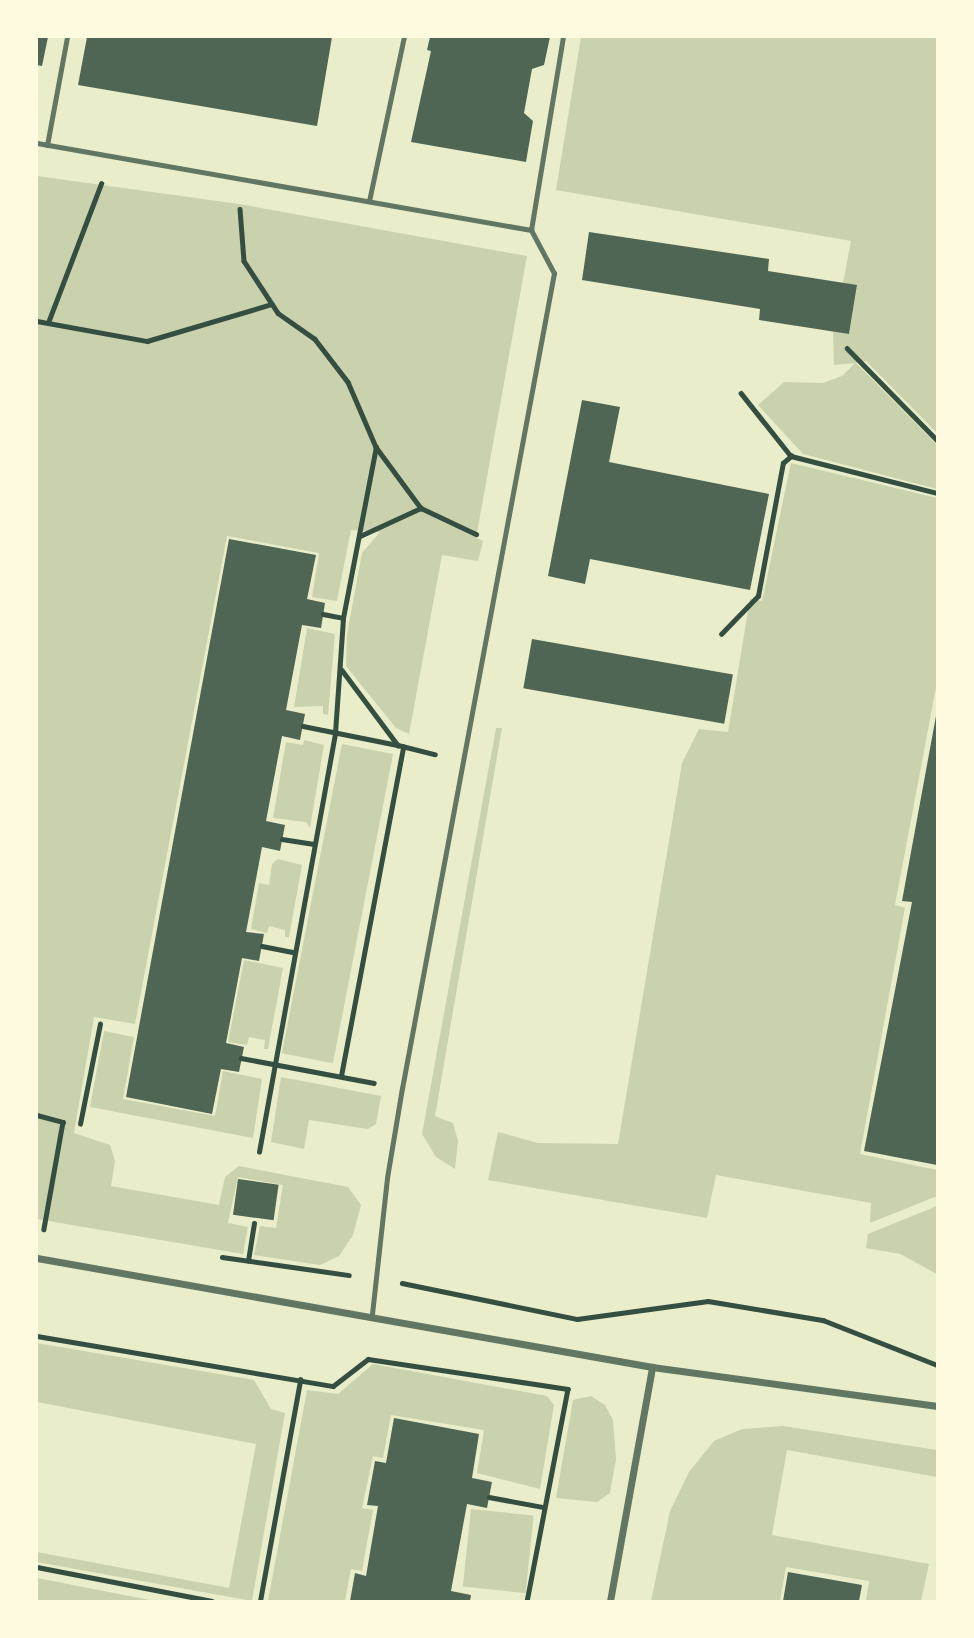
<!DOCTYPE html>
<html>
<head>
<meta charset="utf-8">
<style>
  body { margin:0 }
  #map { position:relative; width:974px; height:1638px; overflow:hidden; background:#e9edc9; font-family:"DM Sans",sans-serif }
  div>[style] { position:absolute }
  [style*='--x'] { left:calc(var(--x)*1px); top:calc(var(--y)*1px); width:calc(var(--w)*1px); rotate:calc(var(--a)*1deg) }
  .green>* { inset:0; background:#cad2ad; transform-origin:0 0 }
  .building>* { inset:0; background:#4f6655; transform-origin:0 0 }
  .path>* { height:4.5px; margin:-2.25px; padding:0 2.25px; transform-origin:2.25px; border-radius:2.25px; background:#344e41 }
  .service>* { height:5px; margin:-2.5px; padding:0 2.5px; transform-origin:2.5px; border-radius:2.5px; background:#617663 }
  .minor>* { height:7px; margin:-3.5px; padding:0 3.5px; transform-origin:3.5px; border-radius:3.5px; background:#617663 }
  span { translate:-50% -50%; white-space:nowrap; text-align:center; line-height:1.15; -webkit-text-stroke:5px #fefae0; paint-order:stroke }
  .frame { position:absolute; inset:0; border:38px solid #fefae0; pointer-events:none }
</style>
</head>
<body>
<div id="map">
  <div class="green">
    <div style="clip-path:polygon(581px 37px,937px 37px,937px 433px,866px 361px,856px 363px,937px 445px,937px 489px,803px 454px,758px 405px,784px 382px,823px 383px,842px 376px,855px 363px,834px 365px,833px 331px,849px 334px,857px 286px,843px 283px,851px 241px,556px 190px)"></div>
    <div style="clip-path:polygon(37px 176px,239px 204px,527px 256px,476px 538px,483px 541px,478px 561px,442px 555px,409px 734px,396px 728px,346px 666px,347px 634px,362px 553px,380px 532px,351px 530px,337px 601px,312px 597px,319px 553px,227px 536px,135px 1024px,94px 1017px,74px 1133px,110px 1145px,115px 1161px,111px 1186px,219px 1205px,225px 1177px,239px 1166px,348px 1187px,361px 1205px,353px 1235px,339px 1256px,320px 1265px,254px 1255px,260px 1226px,276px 1228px,283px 1185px,238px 1177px,228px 1223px,248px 1227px,243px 1254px,37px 1219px)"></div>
    <div style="clip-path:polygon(791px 463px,937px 498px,937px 682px,895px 905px,905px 908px,860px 1154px,937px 1170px,937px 1196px,870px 1223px,871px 1203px,716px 1175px,707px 1218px,488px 1180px,498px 1132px,538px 1143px,618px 1144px,682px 763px,699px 729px,728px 732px,750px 599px,762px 601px)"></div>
    <div style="clip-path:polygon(307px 628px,335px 634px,328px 715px,323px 714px,323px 706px,294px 707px)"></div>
    <div style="clip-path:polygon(496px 728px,502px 728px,435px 1116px,453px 1123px,458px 1141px,455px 1169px,436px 1157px,422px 1134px)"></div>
    <div style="clip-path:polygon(304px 740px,324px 745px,310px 828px,306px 822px,273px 818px,286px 742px,303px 745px)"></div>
    <div style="left:342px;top:744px;width:52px;height:315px;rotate:11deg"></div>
    <div style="clip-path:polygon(278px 859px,302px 865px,289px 937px,285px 937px,285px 930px,269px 926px,267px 933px,251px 929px,259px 883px,269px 885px,272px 864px)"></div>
    <div style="clip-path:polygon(244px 960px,283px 968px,268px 1049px,264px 1049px,265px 1040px,249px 1037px,247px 1045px,228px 1042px)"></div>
    <div style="clip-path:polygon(104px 1031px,134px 1037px,123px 1099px,215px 1116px,223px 1071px,262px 1079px,253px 1138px,90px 1107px)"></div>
    <div style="clip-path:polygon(281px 1077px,381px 1096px,376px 1124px,368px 1129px,309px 1120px,304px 1149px,271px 1142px)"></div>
    <div style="clip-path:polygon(937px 1206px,937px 1274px,900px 1254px,866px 1248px,868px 1234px)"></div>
    <div style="clip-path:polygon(37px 1343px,254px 1380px,271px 1409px,285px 1413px,252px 1601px,37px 1562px,37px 1552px,229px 1588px,256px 1444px,37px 1402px)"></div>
    <div style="clip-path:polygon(373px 1364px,547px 1396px,554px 1405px,540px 1489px,477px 1473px,484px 1430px,391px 1415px,383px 1458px,373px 1456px,362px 1508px,373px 1510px,362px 1571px,351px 1569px,345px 1601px,268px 1601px,307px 1390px,338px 1394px)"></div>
    <div style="clip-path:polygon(591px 1396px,605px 1405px,613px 1420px,616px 1459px,610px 1493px,597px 1502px,556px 1498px,573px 1400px)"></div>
    <div style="clip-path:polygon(783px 1426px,937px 1450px,937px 1477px,787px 1450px,772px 1535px,929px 1564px,921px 1601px,866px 1601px,869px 1581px,786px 1567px,780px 1601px,651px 1601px,670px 1511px,689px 1472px,714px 1441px,742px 1429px)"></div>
    <div style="left:471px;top:1509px;width:63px;height:78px;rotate:6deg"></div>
    <div style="clip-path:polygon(37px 1578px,155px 1601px,37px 1601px)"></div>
  </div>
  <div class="building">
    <div style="clip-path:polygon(37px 37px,48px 37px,42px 66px,37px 65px)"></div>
    <div style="clip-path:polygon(87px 37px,332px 37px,317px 126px,78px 85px)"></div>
    <div style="clip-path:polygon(430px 37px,550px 37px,544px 65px,532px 69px,524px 113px,533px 121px,526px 162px,411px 142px,431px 51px,427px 50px)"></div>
    <div style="clip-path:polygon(589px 232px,769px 259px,768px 271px,857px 285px,849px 334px,759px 320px,760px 309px,582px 280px)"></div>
    <div style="clip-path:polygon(582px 400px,620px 407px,609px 462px,769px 494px,750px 590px,590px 559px,585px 584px,548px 576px)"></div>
    <div style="clip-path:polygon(229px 539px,316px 555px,307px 599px,325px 603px,321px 628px,302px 625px,286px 710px,305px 714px,300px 740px,282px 736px,266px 821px,285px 825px,280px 851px,262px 847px,246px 932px,264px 934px,259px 961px,242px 958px,226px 1043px,244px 1047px,239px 1072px,221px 1069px,212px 1114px,126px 1097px)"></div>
    <div style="left:532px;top:639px;width:204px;height:50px;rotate:10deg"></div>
    <div style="clip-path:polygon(936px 716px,937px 716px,937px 1165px,864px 1151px,912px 902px,902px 901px)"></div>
    <div style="left:238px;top:1179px;width:41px;height:36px;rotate:8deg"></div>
    <div style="clip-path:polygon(394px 1418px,479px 1434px,472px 1478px,492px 1482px,487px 1508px,467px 1504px,451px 1591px,471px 1595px,470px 1601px,350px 1601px,355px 1573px,366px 1576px,378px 1506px,367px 1505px,375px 1461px,386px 1463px)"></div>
    <div style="clip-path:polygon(788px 1572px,862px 1585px,859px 1601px,783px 1601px)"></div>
  </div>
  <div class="path">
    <div style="--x:240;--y:209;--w:52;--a:85.6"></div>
    <div style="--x:244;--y:261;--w:62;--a:56.8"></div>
    <div style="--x:278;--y:313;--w:45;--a:35.1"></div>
    <div style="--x:315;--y:339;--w:54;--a:52.5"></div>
    <div style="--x:348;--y:382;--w:71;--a:66.7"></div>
    <div style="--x:376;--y:447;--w:76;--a:53.6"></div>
    <div style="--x:421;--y:508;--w:61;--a:25.3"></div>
    <div style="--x:49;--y:320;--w:146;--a:-69.1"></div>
    <div style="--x:37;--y:321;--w:112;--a:10.3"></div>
    <div style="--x:147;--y:341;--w:130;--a:-16.5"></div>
    <div style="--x:847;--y:348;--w:129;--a:45.6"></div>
    <div style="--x:741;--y:393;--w:80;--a:51.6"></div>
    <div style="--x:791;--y:456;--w:151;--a:14.2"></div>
    <div style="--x:360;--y:536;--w:67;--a:-24.7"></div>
    <div style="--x:323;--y:614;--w:20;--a:11"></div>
    <div style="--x:721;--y:634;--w:53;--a:-45.8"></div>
    <div style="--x:758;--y:596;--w:135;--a:-79.4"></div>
    <div style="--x:783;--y:463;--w:11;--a:-41"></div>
    <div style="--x:342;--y:670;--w:94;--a:53.3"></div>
    <div style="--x:398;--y:745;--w:38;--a:14"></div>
    <div style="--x:303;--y:726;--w:96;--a:11.4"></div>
    <div style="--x:282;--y:839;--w:32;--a:9"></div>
    <div style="--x:262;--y:946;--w:32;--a:11"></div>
    <div style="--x:241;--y:1058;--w:135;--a:10.6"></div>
    <div style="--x:341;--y:1076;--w:335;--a:-79.3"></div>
    <div style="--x:37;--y:1115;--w:27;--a:15"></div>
    <div style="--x:63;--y:1122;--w:109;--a:100.1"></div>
    <div style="--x:80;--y:1124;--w:102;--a:-78.7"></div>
    <div style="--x:259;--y:1152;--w:426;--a:-79.7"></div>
    <div style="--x:335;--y:733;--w:115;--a:-86"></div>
    <div style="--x:343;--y:618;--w:174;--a:-79.1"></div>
    <div style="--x:222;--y:1257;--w:128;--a:8.1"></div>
    <div style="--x:248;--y:1261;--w:38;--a:-81"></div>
    <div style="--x:402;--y:1283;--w:179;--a:11.6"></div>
    <div style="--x:577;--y:1319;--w:132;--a:-7.8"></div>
    <div style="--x:708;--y:1301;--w:117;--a:9.4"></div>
    <div style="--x:823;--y:1320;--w:123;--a:21.5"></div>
    <div style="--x:37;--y:1336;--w:300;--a:9.6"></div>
    <div style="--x:333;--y:1386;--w:44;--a:-37.6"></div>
    <div style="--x:368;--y:1359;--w:202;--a:8.5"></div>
    <div style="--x:568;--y:1389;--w:216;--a:100.9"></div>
    <div style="--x:489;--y:1497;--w:55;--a:10.5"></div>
    <div style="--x:37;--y:1567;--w:178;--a:11"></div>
    <div style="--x:260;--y:1601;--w:225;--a:-79.7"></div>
  </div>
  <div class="service">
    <div style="--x:37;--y:143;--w:502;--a:9.99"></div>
    <div style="--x:531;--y:230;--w:49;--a:61.9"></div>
    <div style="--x:554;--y:273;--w:829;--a:100.56"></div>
    <div style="--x:402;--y:1088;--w:91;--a:99.5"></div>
    <div style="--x:387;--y:1178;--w:137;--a:96.3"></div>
    <div style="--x:47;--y:145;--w:110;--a:-79.5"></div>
    <div style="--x:369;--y:201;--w:168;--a:-78"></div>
    <div style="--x:531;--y:230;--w:196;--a:-80.6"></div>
  </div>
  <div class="minor">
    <div style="--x:37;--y:1258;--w:625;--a:10.05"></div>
    <div style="--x:652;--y:1367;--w:288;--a:7.8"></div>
    <div style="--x:610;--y:1601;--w:238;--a:-79.8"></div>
  </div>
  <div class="frame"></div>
</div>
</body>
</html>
